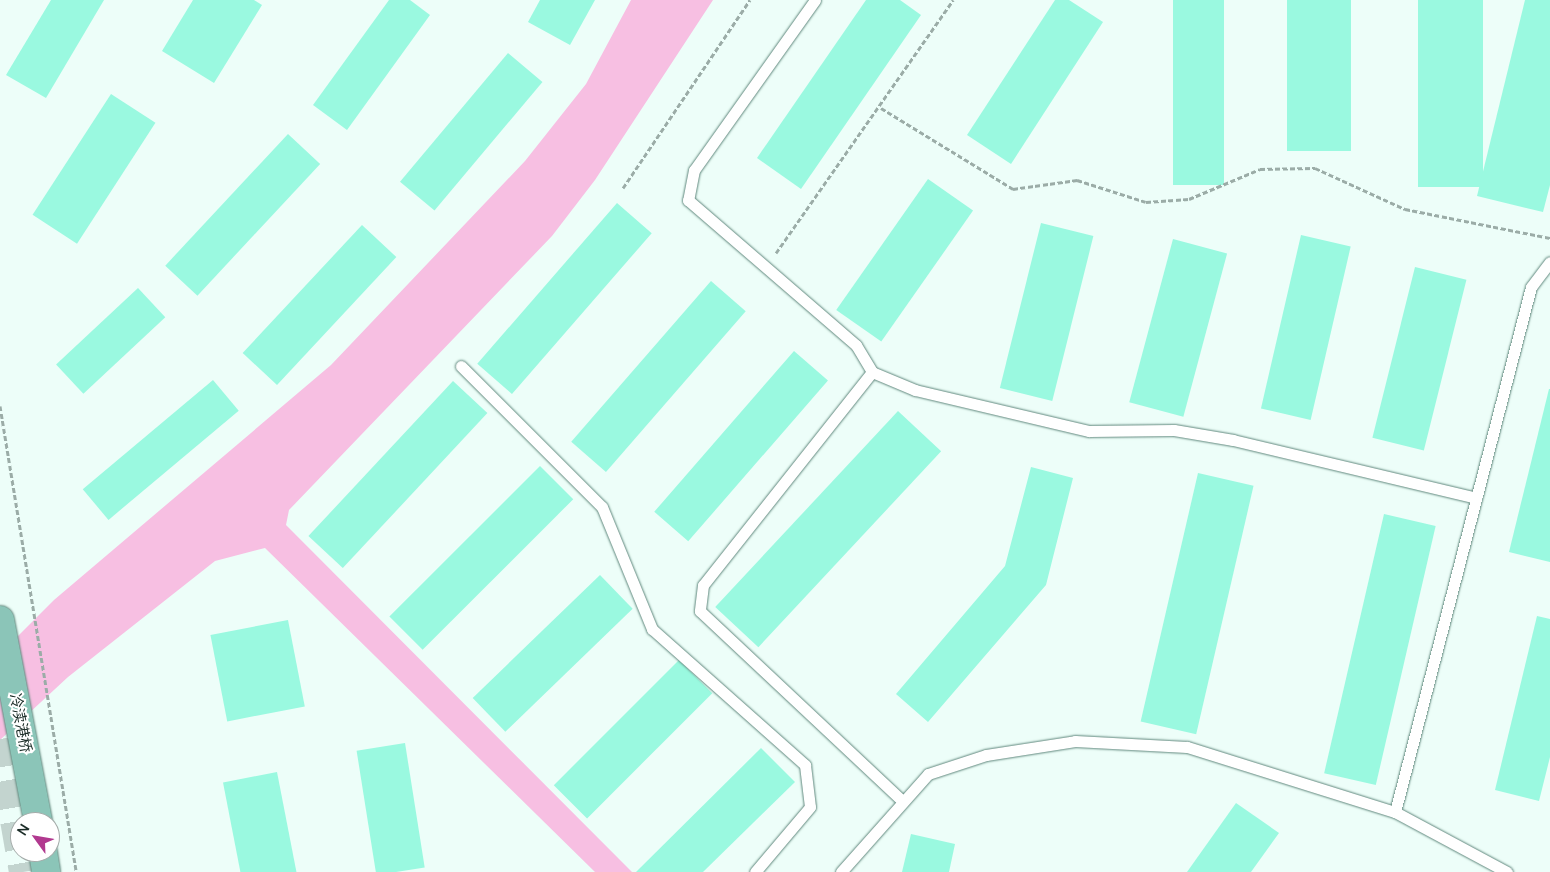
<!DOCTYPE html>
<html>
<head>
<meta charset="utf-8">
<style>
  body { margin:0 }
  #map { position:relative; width:1550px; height:872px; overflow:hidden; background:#edfef9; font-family:Manrope,"Noto Sans SC",sans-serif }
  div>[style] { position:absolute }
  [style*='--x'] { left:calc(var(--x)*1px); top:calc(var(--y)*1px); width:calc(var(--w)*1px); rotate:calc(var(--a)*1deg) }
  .water>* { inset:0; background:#f7bfe2 }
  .building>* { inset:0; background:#9af9e0; transform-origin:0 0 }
  .trunk-tunnel>* { height:28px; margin-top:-14px; transform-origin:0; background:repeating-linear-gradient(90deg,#c3d4cf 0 28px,transparent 0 42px) }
  .path>* { height:3px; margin-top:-1.5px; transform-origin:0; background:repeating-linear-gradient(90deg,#9baca7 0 5px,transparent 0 7.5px) }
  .roads { filter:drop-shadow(0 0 1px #60887d) drop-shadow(0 0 1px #60887d) }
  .service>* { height:11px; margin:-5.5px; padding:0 5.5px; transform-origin:5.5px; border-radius:5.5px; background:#fff }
  .primary>* { height:28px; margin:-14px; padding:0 14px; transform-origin:14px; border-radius:14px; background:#8bc5b8 }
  span { translate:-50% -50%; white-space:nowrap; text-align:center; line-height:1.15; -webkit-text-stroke:4px #fff; paint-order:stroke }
  .street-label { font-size:15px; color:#1c2d28 }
  .north { position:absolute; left:10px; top:812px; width:50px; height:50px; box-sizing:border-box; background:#fff; border:1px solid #a4aba9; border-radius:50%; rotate:302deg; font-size:14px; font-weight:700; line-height:20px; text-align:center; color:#1c2d28 }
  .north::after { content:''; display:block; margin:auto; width:18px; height:22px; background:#b1398f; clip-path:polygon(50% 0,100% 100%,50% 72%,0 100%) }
</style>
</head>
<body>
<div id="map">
  <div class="water">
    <div style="clip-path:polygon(631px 0,713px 0,595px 180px,552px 236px,289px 510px,286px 525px,632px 872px,595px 872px,265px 548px,215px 561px,68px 677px,0 740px,0 654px,54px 600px,331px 365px,525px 161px,586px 84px)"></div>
  </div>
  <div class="building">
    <div style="clip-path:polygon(51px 0,104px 0,46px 98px,6px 75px)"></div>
    <div style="clip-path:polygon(193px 0,254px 0,262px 5px,214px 83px,162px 51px)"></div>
    <div style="clip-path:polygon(389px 0,410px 0,430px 15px,347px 130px,313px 105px)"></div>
    <div style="clip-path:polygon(540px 0,595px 0,570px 45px,528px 22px)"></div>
    <div style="clip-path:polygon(866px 0,900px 0,921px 15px,801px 189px,757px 158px)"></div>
    <div style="clip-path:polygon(1055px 0,1069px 0,1103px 22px,1011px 164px,967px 135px)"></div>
    <div style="left:1173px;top:0;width:51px;height:185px"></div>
    <div style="left:1287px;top:0;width:64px;height:151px"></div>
    <div style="left:1418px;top:0;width:65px;height:187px"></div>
    <div style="clip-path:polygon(1525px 0,1550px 0,1550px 185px,1543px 212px,1477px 196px)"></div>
    <div style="left:508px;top:53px;width:45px;height:168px;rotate:40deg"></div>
    <div style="left:111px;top:94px;width:53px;height:144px;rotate:33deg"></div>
    <div style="left:288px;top:134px;width:44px;height:180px;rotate:43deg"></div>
    <div style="left:928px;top:179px;width:55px;height:160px;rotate:35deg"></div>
    <div style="left:617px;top:203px;width:46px;height:213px;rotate:41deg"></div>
    <div style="left:1041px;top:223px;width:54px;height:170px;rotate:14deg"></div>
    <div style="left:362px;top:225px;width:47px;height:175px;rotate:43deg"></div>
    <div style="left:1301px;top:235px;width:51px;height:178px;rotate:13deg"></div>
    <div style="left:1173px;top:239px;width:56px;height:169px;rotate:15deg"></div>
    <div style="left:1415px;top:267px;width:53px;height:176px;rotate:14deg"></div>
    <div style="left:711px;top:281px;width:46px;height:213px;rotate:41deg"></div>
    <div style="left:138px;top:288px;width:40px;height:112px;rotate:47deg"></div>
    <div style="left:794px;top:351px;width:45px;height:213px;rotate:41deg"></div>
    <div style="left:213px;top:380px;width:40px;height:170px;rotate:50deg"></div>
    <div style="left:453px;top:381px;width:47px;height:212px;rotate:43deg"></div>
    <div style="clip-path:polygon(1549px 389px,1550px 389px,1550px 562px,1509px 552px)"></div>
    <div style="left:898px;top:411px;width:59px;height:268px;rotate:43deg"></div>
    <div style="left:540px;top:466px;width:47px;height:213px;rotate:45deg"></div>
    <div style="clip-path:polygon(1031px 467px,1073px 478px,1046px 585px,928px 722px,896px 694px,1005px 566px)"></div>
    <div style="left:1198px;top:473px;width:57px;height:255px;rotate:13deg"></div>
    <div style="left:1384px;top:514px;width:53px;height:266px;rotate:13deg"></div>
    <div style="left:600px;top:575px;width:47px;height:177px;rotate:46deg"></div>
    <div style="clip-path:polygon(1537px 616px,1550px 619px,1550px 757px,1539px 801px,1495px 790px)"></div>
    <div style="left:288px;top:620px;width:88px;height:79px;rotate:79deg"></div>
    <div style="left:679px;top:660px;width:47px;height:177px;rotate:45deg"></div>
    <div style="left:405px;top:743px;width:126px;height:49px;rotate:81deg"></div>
    <div style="clip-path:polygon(761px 748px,795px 782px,703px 872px,636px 872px)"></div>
    <div style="left:277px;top:772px;width:102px;height:55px;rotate:79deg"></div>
    <div style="clip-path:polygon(1236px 803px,1279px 833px,1251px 872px,1187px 872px)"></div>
    <div style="clip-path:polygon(911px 834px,955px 844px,949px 872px,902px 872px)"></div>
  </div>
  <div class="trunk-tunnel">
    <div style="--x:0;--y:739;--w:135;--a:80.2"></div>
  </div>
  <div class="path">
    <div style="--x:881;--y:108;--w:155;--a:31.5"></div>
    <div style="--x:1013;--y:189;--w:65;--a:-8"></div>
    <div style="--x:1077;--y:180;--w:72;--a:17.7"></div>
    <div style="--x:1146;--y:202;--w:43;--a:-4"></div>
    <div style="--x:1189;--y:199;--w:77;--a:-22.9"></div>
    <div style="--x:1260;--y:169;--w:55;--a:-1"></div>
    <div style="--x:1315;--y:168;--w:99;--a:24.5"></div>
    <div style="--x:1405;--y:209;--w:148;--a:11.3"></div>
    <div style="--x:623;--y:188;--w:227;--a:-56"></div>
    <div style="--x:776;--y:253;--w:309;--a:-55"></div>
    <div style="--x:0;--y:406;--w:472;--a:80.7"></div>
  </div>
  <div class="roads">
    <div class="service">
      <div style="--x:815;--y:0;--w:209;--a:125.4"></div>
      <div style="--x:694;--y:170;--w:31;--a:101"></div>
      <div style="--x:688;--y:200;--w:222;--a:40.8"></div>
      <div style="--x:856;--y:345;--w:31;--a:59"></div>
      <div style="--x:872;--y:372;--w:47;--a:22.7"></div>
      <div style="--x:915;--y:390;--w:179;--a:13.3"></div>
      <div style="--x:1089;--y:431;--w:85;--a:-0.7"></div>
      <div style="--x:1174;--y:430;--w:60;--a:9.6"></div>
      <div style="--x:1233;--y:440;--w:250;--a:13.4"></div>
      <div style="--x:461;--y:366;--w:199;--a:45"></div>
      <div style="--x:602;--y:507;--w:132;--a:67.7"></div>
      <div style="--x:652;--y:629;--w:205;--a:41.6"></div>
      <div style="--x:805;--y:765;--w:42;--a:83.2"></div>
      <div style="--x:810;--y:807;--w:85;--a:130.2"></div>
      <div style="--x:872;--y:372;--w:272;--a:128.4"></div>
      <div style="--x:703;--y:585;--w:26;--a:97"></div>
      <div style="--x:700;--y:611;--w:274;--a:43.2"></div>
      <div style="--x:1395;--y:812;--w:542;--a:-75.48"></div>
      <div style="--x:1531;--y:287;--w:31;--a:-53"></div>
      <div style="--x:841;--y:872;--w:131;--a:-48.4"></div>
      <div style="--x:928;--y:774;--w:61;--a:-18.1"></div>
      <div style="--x:986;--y:755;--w:90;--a:-8.9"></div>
      <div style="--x:1075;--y:741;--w:112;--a:3.1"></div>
      <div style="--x:1187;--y:747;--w:218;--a:17.4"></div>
      <div style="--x:1395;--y:812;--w:127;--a:28.2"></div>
    </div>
    <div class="primary">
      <div style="--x:0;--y:620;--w:206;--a:79.3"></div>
      <div style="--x:43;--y:852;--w:20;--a:81"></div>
    </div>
  </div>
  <div class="street-label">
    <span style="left:21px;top:723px;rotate:79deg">冷渎港桥</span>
  </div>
  <div class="north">N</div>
</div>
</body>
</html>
